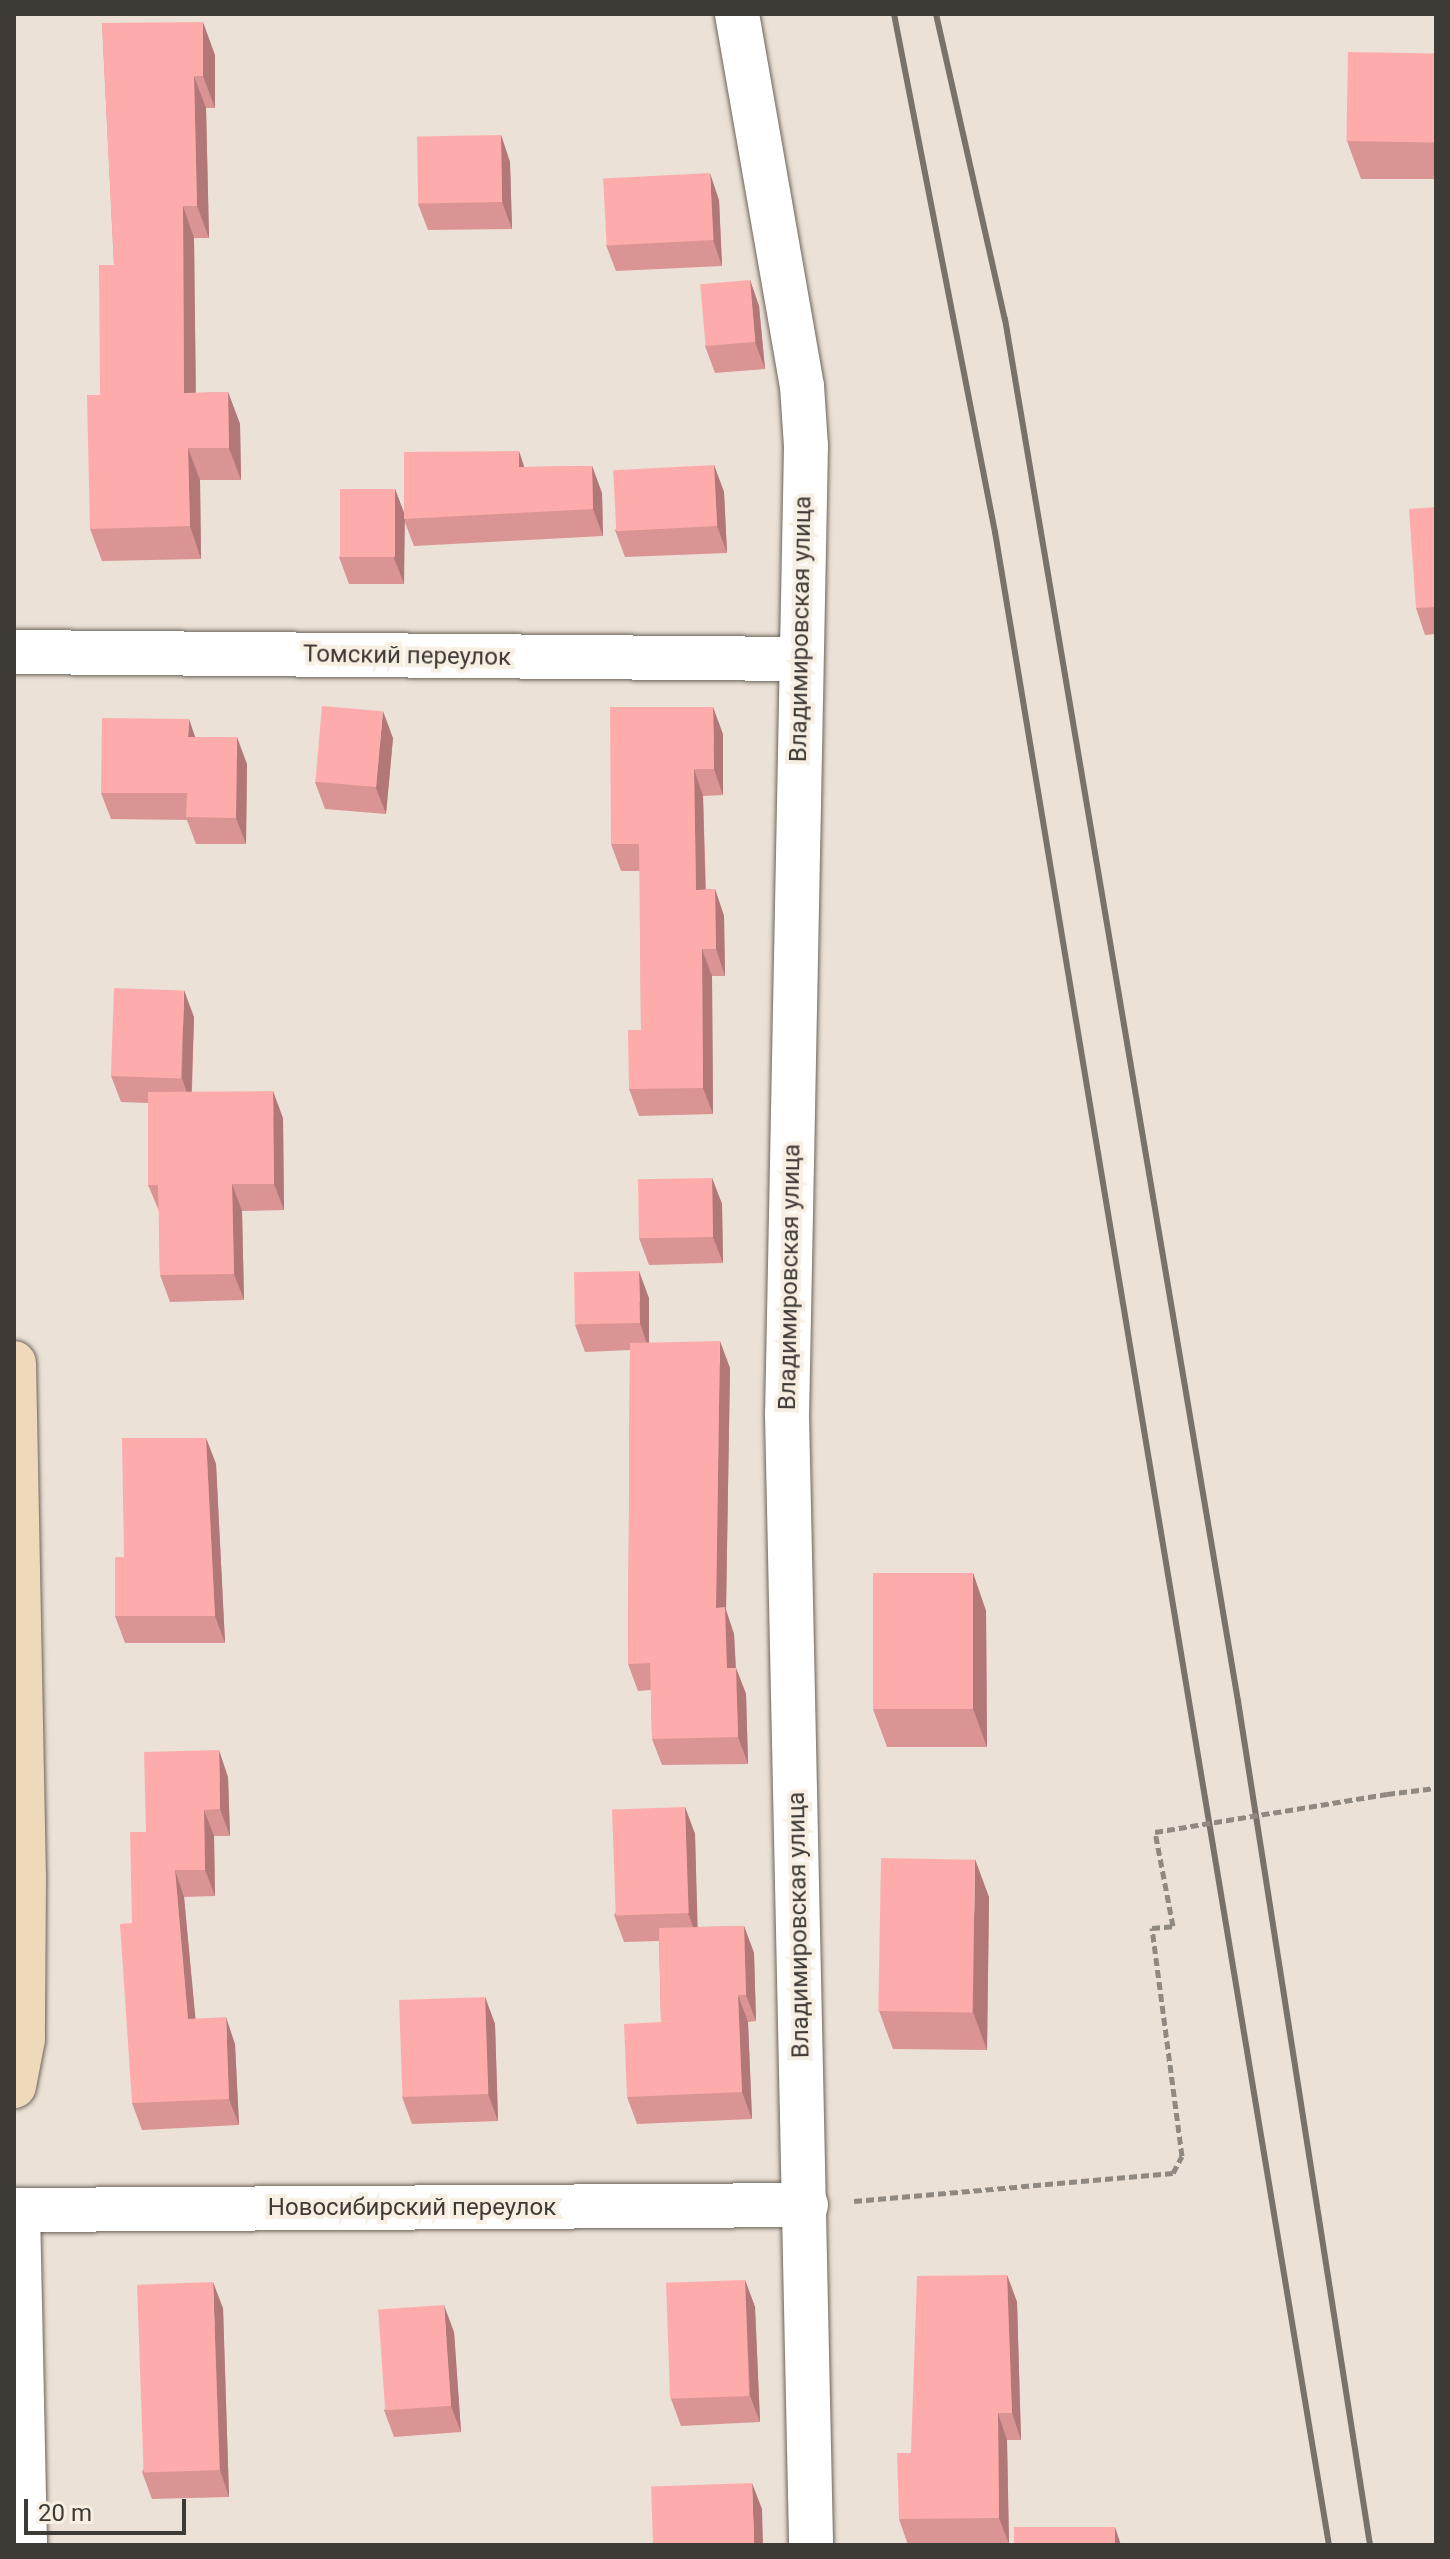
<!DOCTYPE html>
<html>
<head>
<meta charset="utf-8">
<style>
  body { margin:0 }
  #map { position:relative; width:1450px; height:2559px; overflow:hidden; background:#ebe1d6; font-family:Roboto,sans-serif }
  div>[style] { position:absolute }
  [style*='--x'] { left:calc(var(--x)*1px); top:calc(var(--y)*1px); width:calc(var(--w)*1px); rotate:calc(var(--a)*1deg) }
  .path>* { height:5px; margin-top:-2.5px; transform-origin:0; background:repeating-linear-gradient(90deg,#908982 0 8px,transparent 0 12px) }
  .roads { filter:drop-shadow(0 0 2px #6d645a) drop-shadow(0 0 2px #6d645a) }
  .street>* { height:44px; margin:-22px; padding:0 22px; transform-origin:22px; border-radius:22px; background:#fff }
  .secondary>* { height:44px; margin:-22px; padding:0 22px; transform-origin:22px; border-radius:22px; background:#eed9ba }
  .rail>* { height:6px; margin:-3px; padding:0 3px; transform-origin:3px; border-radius:3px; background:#78726b }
  .path-bridge>* { height:5px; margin-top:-2.5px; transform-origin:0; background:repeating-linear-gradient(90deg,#908982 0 8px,transparent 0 12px) }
  .wall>* { inset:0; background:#da9493 }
  .shaded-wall>* { inset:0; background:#b27878 }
  .building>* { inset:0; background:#feacab; transform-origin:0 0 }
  span { translate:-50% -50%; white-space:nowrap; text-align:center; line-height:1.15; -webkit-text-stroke:8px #f8efe3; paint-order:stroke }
  .street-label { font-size:24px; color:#3e3a36 }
  .frame { position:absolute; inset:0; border:16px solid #3e3a36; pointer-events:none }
  .scale { position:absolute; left:24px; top:2499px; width:162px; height:36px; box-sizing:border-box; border:4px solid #3e3a36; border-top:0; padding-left:10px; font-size:24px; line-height:28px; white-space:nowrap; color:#3e3a36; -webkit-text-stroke:6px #f8efe3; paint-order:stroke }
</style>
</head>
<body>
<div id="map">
  <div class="path">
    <div style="--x:1387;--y:1794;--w:49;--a:-7"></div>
    <div style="--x:854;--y:2201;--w:320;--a:-5"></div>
    <div style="--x:1173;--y:2173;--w:19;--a:-62"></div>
    <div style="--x:1182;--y:2156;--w:230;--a:-97.5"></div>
    <div style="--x:1152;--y:1928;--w:21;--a:-5"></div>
    <div style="--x:1173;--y:1926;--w:96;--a:-100.8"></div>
  </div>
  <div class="roads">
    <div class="street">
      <div style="--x:737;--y:14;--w:378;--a:80.1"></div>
      <div style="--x:802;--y:386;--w:60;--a:86.2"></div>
      <div style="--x:806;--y:446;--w:968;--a:91.12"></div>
      <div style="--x:787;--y:1414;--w:1131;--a:88.78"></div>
      <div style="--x:14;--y:652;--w:786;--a:0.51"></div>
      <div style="--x:18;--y:2210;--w:788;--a:-0.36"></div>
      <div style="--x:18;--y:2210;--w:335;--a:88.8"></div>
    </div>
    <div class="secondary">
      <div style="--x:14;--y:1363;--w:515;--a:88.89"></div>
      <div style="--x:24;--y:1878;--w:161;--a:90.4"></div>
      <div style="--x:23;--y:2039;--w:48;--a:100.8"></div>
    </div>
  </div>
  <div class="rail">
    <div style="--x:894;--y:14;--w:528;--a:78.97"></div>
    <div style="--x:995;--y:532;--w:2041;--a:80.58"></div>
    <div style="--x:936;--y:14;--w:313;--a:77.3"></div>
    <div style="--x:1005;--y:319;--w:1402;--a:80.43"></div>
    <div style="--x:1238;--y:1701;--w:854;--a:81.11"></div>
  </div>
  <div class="path-bridge">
    <div style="--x:1155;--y:1832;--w:235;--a:-9.3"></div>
  </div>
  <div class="wall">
    <div style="clip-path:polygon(102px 23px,215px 55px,215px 108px,206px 108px,209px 238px,194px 238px,196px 393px,228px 392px,240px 424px,241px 480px,200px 480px,201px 559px,102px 561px,90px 529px,100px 395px,114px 265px)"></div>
    <div style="clip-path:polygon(1436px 53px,1436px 179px,1361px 179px,1347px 141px)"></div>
    <div style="clip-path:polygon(501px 135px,510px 162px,512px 229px,428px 230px,418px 204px)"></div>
    <div style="clip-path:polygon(719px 200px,722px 266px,616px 271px,606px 245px)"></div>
    <div style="clip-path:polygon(750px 280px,759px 306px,765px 369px,715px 373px,705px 346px)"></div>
    <div style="clip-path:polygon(714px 465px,724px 492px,727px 553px,625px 557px,615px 530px)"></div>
    <div style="clip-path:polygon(592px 466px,602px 493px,603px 536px,414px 546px,404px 520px,404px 584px,349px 584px,339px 557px,395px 489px,404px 514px,525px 467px)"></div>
    <div style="clip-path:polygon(1436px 507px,1436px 634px,1425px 635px,1416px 608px)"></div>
    <div style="clip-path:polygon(723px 734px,723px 795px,703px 796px,706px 889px,715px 889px,724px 916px,725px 976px,712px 976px,713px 1114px,639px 1116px,629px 1089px,641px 1030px,640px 871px,621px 871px,611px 844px)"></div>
    <div style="clip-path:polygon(195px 737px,247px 764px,246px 844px,196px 844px,187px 820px,111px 819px,101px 793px)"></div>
    <div style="clip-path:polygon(393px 738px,386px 814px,325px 809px,315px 782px)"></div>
    <div style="clip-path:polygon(194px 1017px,192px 1092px,283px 1118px,284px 1210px,242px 1211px,244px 1300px,170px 1302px,160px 1275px,159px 1211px,148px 1185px,148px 1103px,121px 1102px,111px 1076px)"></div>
    <div style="clip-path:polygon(712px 1178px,722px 1204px,723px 1263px,649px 1265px,639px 1238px)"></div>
    <div style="clip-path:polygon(649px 1298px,649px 1343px,730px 1368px,726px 1610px,734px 1634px,736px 1668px,746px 1694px,748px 1764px,662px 1765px,652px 1739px,651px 1690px,638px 1691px,628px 1664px,630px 1350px,585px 1352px,575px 1325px)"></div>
    <div style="clip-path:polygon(206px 1438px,216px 1464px,225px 1643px,125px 1643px,115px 1616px,124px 1557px)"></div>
    <div style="clip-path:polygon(973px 1573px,986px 1611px,987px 1747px,887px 1747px,873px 1709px)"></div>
    <div style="clip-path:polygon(228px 1777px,230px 1836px,214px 1836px,215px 1896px,184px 1897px,195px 2018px,235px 2044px,239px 2125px,142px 2130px,132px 2103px,132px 1923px,146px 1832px)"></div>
    <div style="clip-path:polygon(685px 1807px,695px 1834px,697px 1927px,744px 1926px,754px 1953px,756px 2021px,748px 2022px,752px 2119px,637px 2124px,627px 2097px,661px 2022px,659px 1941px,624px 1942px,614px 1915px)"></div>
    <div style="clip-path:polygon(989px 1897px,987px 2050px,893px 2049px,879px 2011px)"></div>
    <div style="clip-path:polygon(485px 1997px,495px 2024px,498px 2121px,412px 2124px,402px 2097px)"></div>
    <div style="clip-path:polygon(1007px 2275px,1017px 2302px,1021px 2440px,1007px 2440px,1009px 2544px,908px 2545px,899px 2519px,911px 2453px)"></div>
    <div style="clip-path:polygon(745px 2280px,755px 2307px,760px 2422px,681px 2426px,671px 2399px)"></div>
    <div style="clip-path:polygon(223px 2308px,229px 2497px,152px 2499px,142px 2472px)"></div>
    <div style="clip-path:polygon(454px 2332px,461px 2432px,394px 2437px,384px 2410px)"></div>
  </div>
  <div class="shaded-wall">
    <div style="clip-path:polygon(203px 22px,215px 55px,215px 108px,203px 76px)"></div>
    <div style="clip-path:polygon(194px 76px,206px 108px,209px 238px,197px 206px)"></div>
    <div style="clip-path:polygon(501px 135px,510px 162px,512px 229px,502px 202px)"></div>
    <div style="clip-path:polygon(710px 173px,719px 200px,722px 266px,713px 240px)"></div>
    <div style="clip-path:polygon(183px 206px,194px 238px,196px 425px,184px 393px)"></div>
    <div style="clip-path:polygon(750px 280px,759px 306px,765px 369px,755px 342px)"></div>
    <div style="clip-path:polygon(228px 392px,240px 424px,241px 480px,229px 448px)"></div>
    <div style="clip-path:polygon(188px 448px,200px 480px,201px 559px,190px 526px)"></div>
    <div style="clip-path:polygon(519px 451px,528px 478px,519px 467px)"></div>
    <div style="clip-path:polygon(714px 465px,724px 492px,727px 553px,717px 526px)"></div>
    <div style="clip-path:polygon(592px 466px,602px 493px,603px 536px,593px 509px)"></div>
    <div style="clip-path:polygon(395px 489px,405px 515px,404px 584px,394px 558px)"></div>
    <div style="clip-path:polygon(713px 707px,723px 734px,723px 795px,714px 769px)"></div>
    <div style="clip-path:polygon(383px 711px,393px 738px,386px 814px,376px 788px)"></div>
    <div style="clip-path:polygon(189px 719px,198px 745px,188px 737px)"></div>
    <div style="clip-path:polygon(237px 737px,247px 764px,246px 844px,236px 818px)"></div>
    <div style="clip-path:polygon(694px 769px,703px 796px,706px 916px,696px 890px)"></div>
    <div style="clip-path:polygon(715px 889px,724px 916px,725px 976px,716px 949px)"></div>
    <div style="clip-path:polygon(702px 949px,712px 976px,713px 1114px,703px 1088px)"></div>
    <div style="clip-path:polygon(184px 990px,194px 1017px,191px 1105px,182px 1078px)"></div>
    <div style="clip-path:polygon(273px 1091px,283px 1118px,284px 1210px,274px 1184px)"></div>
    <div style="clip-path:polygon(712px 1178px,722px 1204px,723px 1263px,713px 1237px)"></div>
    <div style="clip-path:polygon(232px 1184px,242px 1211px,244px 1300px,234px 1274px)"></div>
    <div style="clip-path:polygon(639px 1271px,649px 1298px,649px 1350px,640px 1323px)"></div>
    <div style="clip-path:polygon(720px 1341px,730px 1368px,726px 1610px,734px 1634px,737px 1695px,727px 1668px,716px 1608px)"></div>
    <div style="clip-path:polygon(206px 1438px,216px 1464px,225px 1643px,215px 1616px)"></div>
    <div style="clip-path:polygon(973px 1573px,986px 1611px,987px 1747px,973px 1709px)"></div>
    <div style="clip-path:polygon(736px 1668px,746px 1694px,748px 1764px,738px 1737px)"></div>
    <div style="clip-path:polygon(219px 1750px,228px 1777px,230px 1836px,220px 1809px)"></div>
    <div style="clip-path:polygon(685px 1807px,695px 1834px,698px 1940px,688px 1913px)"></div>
    <div style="clip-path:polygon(204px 1810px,214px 1836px,215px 1896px,205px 1870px)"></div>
    <div style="clip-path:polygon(975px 1859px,989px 1897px,987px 2050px,973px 2012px)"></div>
    <div style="clip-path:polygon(175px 1870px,184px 1897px,198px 2045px,188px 2019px)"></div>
    <div style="clip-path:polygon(744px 1926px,754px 1953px,756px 2021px,746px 1995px)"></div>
    <div style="clip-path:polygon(738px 1995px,748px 2022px,752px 2119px,742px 2092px)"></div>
    <div style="clip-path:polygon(485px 1997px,495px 2024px,498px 2121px,488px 2094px)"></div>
    <div style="clip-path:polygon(226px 2017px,235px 2044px,239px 2125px,229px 2099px)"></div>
    <div style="clip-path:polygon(1007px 2275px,1017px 2302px,1021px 2440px,1012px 2413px)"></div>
    <div style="clip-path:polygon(745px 2280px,755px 2307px,760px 2422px,750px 2396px)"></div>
    <div style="clip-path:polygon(213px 2282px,223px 2308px,229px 2497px,220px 2470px)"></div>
    <div style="clip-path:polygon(444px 2305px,454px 2332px,461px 2432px,451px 2406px)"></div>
    <div style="clip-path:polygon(998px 2413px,1007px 2440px,1009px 2544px,999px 2518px)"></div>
    <div style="clip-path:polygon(752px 2483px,762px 2509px,763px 2545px,754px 2545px)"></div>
    <div style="clip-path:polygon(1115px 2527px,1121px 2545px,1115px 2545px)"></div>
  </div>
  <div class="building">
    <div style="clip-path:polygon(203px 22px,203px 76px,194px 76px,197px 206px,183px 206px,184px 393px,228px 392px,229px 448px,188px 448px,190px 526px,90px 529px,87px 395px,100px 395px,99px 265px,114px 265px,102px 23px)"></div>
    <div style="left:1348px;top:52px;width:88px;height:89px;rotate:1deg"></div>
    <div style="left:501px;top:135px;width:67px;height:84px;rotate:89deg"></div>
    <div style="left:710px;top:173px;width:67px;height:107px;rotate:87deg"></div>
    <div style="left:750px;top:280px;width:62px;height:50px;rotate:85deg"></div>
    <div style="clip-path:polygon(519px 451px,519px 467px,592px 466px,593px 509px,404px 519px,404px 452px)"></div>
    <div style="left:714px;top:465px;width:61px;height:101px;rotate:87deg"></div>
    <div style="left:340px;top:489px;width:55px;height:68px"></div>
    <div style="clip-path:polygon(1436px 507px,1436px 607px,1416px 608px,1409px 509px)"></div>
    <div style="left:322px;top:706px;width:61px;height:76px;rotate:5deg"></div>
    <div style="clip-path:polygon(610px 707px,713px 707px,714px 769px,694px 769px,696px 890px,715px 889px,716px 949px,702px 949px,703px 1088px,629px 1089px,628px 1030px,641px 1030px,639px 844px,611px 844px)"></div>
    <div style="clip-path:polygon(102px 718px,189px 719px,188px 737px,237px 737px,236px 818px,186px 817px,187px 793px,101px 793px)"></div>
    <div style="left:114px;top:988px;width:70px;height:88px;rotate:2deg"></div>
    <div style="clip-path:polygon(273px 1091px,274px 1184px,232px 1184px,234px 1274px,160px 1275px,158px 1185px,148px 1185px,148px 1092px)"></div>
    <div style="left:712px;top:1178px;width:59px;height:74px;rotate:89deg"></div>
    <div style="left:639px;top:1271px;width:52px;height:65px;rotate:89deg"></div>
    <div style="clip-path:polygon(720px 1341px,716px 1608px,725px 1607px,727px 1668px,736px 1668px,738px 1737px,652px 1739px,650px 1663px,628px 1664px,630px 1343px)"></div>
    <div style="clip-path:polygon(122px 1438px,206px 1438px,215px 1616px,115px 1616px,115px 1557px,124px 1557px)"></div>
    <div style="left:873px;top:1573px;width:100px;height:136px"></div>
    <div style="clip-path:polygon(219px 1750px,220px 1809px,204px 1810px,205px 1870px,175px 1870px,188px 2019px,226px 2017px,229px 2099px,132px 2103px,120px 1924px,132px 1923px,130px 1832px,146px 1832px,144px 1752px)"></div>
    <div style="left:685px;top:1807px;width:106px;height:73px;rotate:88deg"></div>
    <div style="left:881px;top:1858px;width:94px;height:153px;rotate:1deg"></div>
    <div style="clip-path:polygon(744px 1926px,746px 1995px,738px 1995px,742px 2092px,627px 2097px,624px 2024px,661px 2022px,659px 1928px)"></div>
    <div style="left:485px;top:1997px;width:97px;height:86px;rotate:88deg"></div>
    <div style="clip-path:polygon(1007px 2275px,1012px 2413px,998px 2413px,999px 2518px,899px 2519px,897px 2453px,911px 2453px,917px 2276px)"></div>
    <div style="left:745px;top:2280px;width:116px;height:79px;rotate:88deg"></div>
    <div style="left:213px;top:2282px;width:188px;height:76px;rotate:88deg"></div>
    <div style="left:444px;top:2305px;width:101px;height:66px;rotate:86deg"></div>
    <div style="left:752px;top:2483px;width:62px;height:101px;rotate:88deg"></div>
    <div style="left:1115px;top:2527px;width:18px;height:101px;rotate:90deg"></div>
  </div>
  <div class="street-label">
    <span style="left:801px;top:629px;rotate:-89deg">Владимировская улица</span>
    <span style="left:407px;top:656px;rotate:1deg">Томский переулок</span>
    <span style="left:790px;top:1277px;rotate:-89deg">Владимировская улица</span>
    <span style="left:799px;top:1925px;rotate:-91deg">Владимировская улица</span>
    <span style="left:412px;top:2208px">Новосибирский переулок</span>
  </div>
  <div class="frame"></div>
  <div class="scale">20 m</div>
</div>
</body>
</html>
